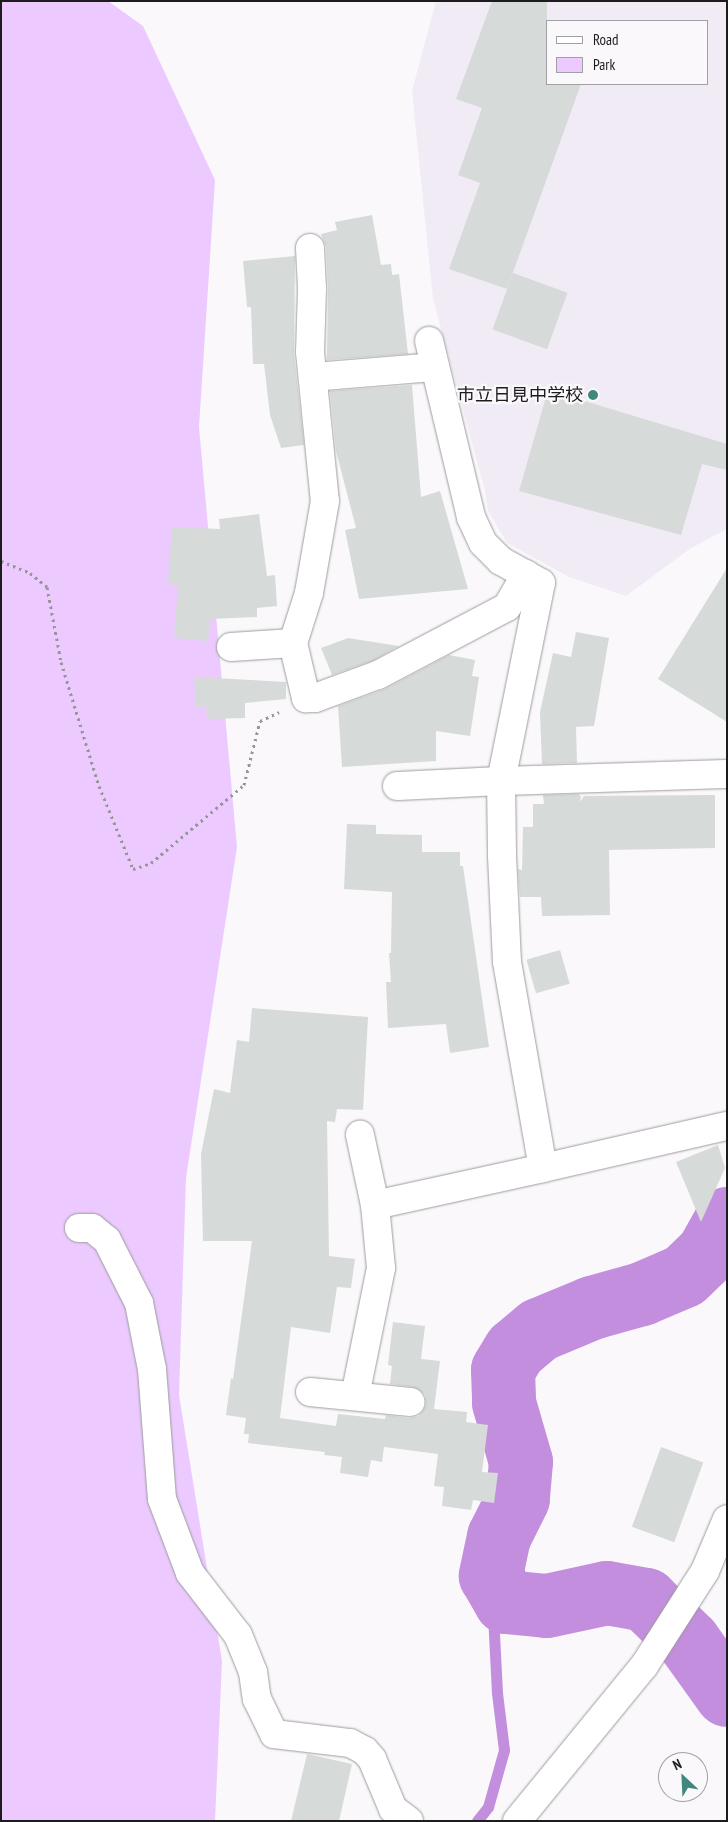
<!DOCTYPE html>
<html>
<head>
<meta charset="utf-8">
<style>
  body { margin:0 }
  #map { position:relative; width:728px; height:1822px; overflow:hidden; background:#faf8fb; font-family:"PT Sans Narrow","Noto Sans JP",sans-serif }
  div>[style] { position:absolute }
  [style*='--x'] { left:calc(var(--x)*1px); top:calc(var(--y)*1px); width:calc(var(--w)*1px); rotate:calc(var(--a)*1deg) }
  .built>* { inset:0; background:#f1ebf5 }
  .green>* { inset:0; background:#eccaff }
  .stream>* { height:11px; margin:-5.5px; padding:0 5.5px; transform-origin:5.5px; border-radius:5.5px; background:#c38ede }
  .river>* { height:64px; margin:-32px; padding:0 32px; transform-origin:32px; border-radius:32px; background:#c38ede }
  .building>* { inset:0; background:#d6dad9; transform-origin:0 0 }
  .path>* { height:3px; margin-top:-1.5px; transform-origin:0; background:repeating-linear-gradient(90deg,#969597 0 2.5px,transparent 0 6.5px) }
  .roads { filter:drop-shadow(0 0 1px #9d9b9e) drop-shadow(0 0 1px #9d9b9e) }
  .street>* { height:28px; margin:-14px; padding:0 14px; transform-origin:14px; border-radius:14px; background:#fff }
  .dots>* { width:14px; height:14px; translate:-50% -50%; box-sizing:border-box; border:2px solid #faf8fb; border-radius:50% }
  span { translate:-50% -50%; white-space:nowrap; text-align:center; line-height:1.15; -webkit-text-stroke:4.5px #faf8fb; paint-order:stroke }
  .poi-label { font-size:18px; color:#1c1c1d }
  .right { translate:-100% -50%; text-align:right }
  .frame { position:absolute; inset:0; border:2px solid #1c1c1d; pointer-events:none }
  .legend { position:absolute; left:546px; top:20px; width:162px; height:65px; box-sizing:border-box; background:#faf8fb; border:1px solid #a1a0a2; margin:0; padding:6px 9px; list-style:none; font-size:15px; color:#1c1c1d }
  .legend li { display:flex; align-items:center; gap:10px; height:25px }
  .legend b { width:25px; border:1px solid #a1a0a2 }
  .north { position:absolute; left:658px; top:1752px; width:50px; height:50px; box-sizing:border-box; background:#faf8fb; border:1px solid #a1a0a2; border-radius:50%; rotate:335deg; font-size:14px; font-weight:700; line-height:20px; text-align:center; color:#1c1c1d }
  .north::after { content:''; display:block; margin:auto; width:18px; height:22px; background:#41877d; clip-path:polygon(50% 0,100% 100%,50% 72%,0 100%) }
</style>
</head>
<body>
<div id="map">
  <div class="built">
    <div style="clip-path:polygon(evenodd,436px 1px,727px 1px,727px 529px,691px 548px,626px 596px,569px 577px,507px 543px,488px 511px,485px 491px,433px 299px,412px 91px,436px 1px,547px 21px,707px 21px,707px 84px,547px 84px,547px 21px)"></div>
  </div>
  <div class="green">
    <div style="clip-path:polygon(1px 1px,108px 1px,143px 26px,215px 180px,199px 427px,237px 847px,186px 1178px,179px 1395px,222px 1661px,215px 1821px,1px 1821px)"></div>
  </div>
  <div class="stream">
    <div style="--x:477;--y:1821;--w:18;--a:-52"></div>
    <div style="--x:488;--y:1807;--w:59;--a:-74.3"></div>
    <div style="--x:504;--y:1750;--w:57;--a:-97"></div>
    <div style="--x:497;--y:1693;--w:117;--a:-92.9"></div>
  </div>
  <div class="river">
    <div style="--x:727;--y:1219;--w:39;--a:119"></div>
    <div style="--x:708;--y:1253;--w:33;--a:136"></div>
    <div style="--x:684;--y:1276;--w:46;--a:156.8"></div>
    <div style="--x:642;--y:1294;--w:52;--a:164.4"></div>
    <div style="--x:592;--y:1308;--w:57;--a:157.5"></div>
    <div style="--x:539;--y:1330;--w:31;--a:140"></div>
    <div style="--x:515;--y:1350;--w:23;--a:121"></div>
    <div style="--x:503;--y:1370;--w:33;--a:88"></div>
    <div style="--x:504;--y:1403;--w:61;--a:73.9"></div>
    <div style="--x:521;--y:1462;--w:37;--a:95"></div>
    <div style="--x:518;--y:1499;--w:42;--a:116.6"></div>
    <div style="--x:499;--y:1537;--w:40;--a:102"></div>
    <div style="--x:491;--y:1576;--w:30;--a:60"></div>
    <div style="--x:506;--y:1602;--w:41;--a:5.6"></div>
    <div style="--x:547;--y:1606;--w:61;--a:-12.2"></div>
    <div style="--x:607;--y:1593;--w:40;--a:10"></div>
    <div style="--x:646;--y:1600;--w:60;--a:44.3"></div>
    <div style="--x:689;--y:1642;--w:65;--a:54.4"></div>
  </div>
  <div class="building">
    <div style="clip-path:polygon(492px 1px,547px 1px,547px 84px,581px 84px,507px 289px,449px 269px,480px 183px,458px 175px,482px 108px,456px 99px)"></div>
    <div style="clip-path:polygon(372px 215px,381px 265px,391px 264px,392px 275px,399px 274px,408px 354px,327px 360px,328px 288px,326px 247px,321px 234px,337px 230px,335px 222px)"></div>
    <div style="clip-path:polygon(295px 256px,294px 354px,304px 445px,281px 448px,270px 415px,264px 364px,253px 364px,251px 307px,247px 307px,243px 261px)"></div>
    <div style="left:513px;top:273px;width:58px;height:60px;rotate:20deg"></div>
    <div style="clip-path:polygon(412px 385px,421px 497px,440px 491px,468px 589px,359px 599px,345px 530px,356px 528px,336px 451px,330px 391px)"></div>
    <div style="clip-path:polygon(548px 390px,727px 444px,727px 470px,702px 464px,681px 535px,519px 491px)"></div>
    <div style="clip-path:polygon(259px 514px,267px 576px,275px 575px,277px 606px,257px 608px,257px 617px,210px 619px,208px 641px,174px 638px,178px 585px,168px 584px,172px 527px,220px 529px,219px 519px)"></div>
    <div style="clip-path:polygon(727px 568px,727px 722px,658px 679px)"></div>
    <div style="clip-path:polygon(576px 632px,609px 638px,594px 726px,576px 727px,577px 763px,542px 764px,540px 712px,553px 653px,571px 657px)"></div>
    <div style="clip-path:polygon(348px 638px,399px 646px,372px 661px,332px 675px,321px 648px)"></div>
    <div style="clip-path:polygon(449px 655px,475px 660px,472px 676px,479px 677px,470px 736px,436px 731px,436px 761px,342px 767px,338px 706px,385px 689px)"></div>
    <div style="clip-path:polygon(194px 677px,286px 682px,286px 699px,245px 703px,245px 718px,207px 719px,206px 706px,196px 707px)"></div>
    <div style="clip-path:polygon(578px 794px,581px 796px,580px 802px,584px 796px,715px 795px,715px 848px,609px 850px,610px 915px,542px 916px,541px 897px,520px 897px,518px 869px,522px 870px,523px 827px,533px 827px,533px 804px,544px 804px,543px 795px)"></div>
    <div style="clip-path:polygon(347px 824px,376px 825px,376px 834px,422px 835px,422px 852px,460px 852px,460px 866px,463px 866px,489px 1047px,450px 1053px,446px 1024px,388px 1028px,386px 982px,391px 982px,389px 953px,391px 953px,392px 892px,344px 889px)"></div>
    <div style="left:560px;top:950px;width:35px;height:35px;rotate:74deg"></div>
    <div style="clip-path:polygon(252px 1008px,368px 1017px,363px 1110px,337px 1109px,335px 1122px,327px 1121px,329px 1256px,355px 1259px,351px 1288px,337px 1287px,330px 1333px,291px 1327px,280px 1418px,336px 1426px,338px 1414px,385px 1419px,386px 1415px,409px 1418px,418px 1416px,423px 1411px,426px 1404px,425px 1395px,420px 1390px,413px 1387px,390px 1384px,392px 1366px,388px 1365px,393px 1322px,425px 1326px,421px 1359px,440px 1361px,434px 1409px,467px 1412px,466px 1422px,488px 1425px,482px 1472px,498px 1473px,494px 1503px,473px 1500px,471px 1510px,442px 1506px,444px 1487px,434px 1486px,438px 1454px,384px 1447px,382px 1462px,371px 1460px,368px 1477px,340px 1473px,342px 1457px,324px 1455px,325px 1452px,248px 1443px,249px 1434px,244px 1434px,246px 1418px,226px 1415px,231px 1378px,233px 1379px,252px 1241px,203px 1241px,201px 1154px,214px 1089px,230px 1093px,237px 1040px,249px 1042px)"></div>
    <div style="clip-path:polygon(718px 1145px,725px 1168px,701px 1222px,676px 1162px)"></div>
    <div style="left:661px;top:1447px;width:45px;height:85px;rotate:20deg"></div>
    <div style="clip-path:polygon(307px 1754px,352px 1764px,339px 1821px,291px 1821px)"></div>
  </div>
  <div class="path">
    <div style="--x:1;--y:561;--w:31;--a:22"></div>
    <div style="--x:30;--y:573;--w:22;--a:39"></div>
    <div style="--x:47;--y:587;--w:76;--a:79.4"></div>
    <div style="--x:61;--y:662;--w:130;--a:73"></div>
    <div style="--x:99;--y:786;--w:90;--a:67.7"></div>
    <div style="--x:133;--y:869;--w:19;--a:-18"></div>
    <div style="--x:151;--y:863;--w:121;--a:-40"></div>
    <div style="--x:244;--y:785;--w:66;--a:-76"></div>
    <div style="--x:260;--y:721;--w:21;--a:-25"></div>
  </div>
  <div class="roads">
    <div class="street">
      <div style="--x:310;--y:248;--w:41;--a:87.2"></div>
      <div style="--x:312;--y:289;--w:63;--a:91.8"></div>
      <div style="--x:310;--y:352;--w:150;--a:84.3"></div>
      <div style="--x:325;--y:501;--w:93;--a:99.9"></div>
      <div style="--x:309;--y:593;--w:52;--a:107.7"></div>
      <div style="--x:293;--y:643;--w:57;--a:76.7"></div>
      <div style="--x:306;--y:698;--w:9;--a:0"></div>
      <div style="--x:315;--y:698;--w:67;--a:-20.1"></div>
      <div style="--x:378;--y:675;--w:146;--a:-27.8"></div>
      <div style="--x:507;--y:607;--w:38;--a:-60"></div>
      <div style="--x:313;--y:377;--w:122;--a:-4.7"></div>
      <div style="--x:231;--y:647;--w:62;--a:-3.7"></div>
      <div style="--x:727;--y:774;--w:226;--a:178.2"></div>
      <div style="--x:501;--y:781;--w:75;--a:89.2"></div>
      <div style="--x:502;--y:856;--w:106;--a:87.3"></div>
      <div style="--x:507;--y:962;--w:209;--a:80.1"></div>
      <div style="--x:543;--y:1168;--w:189;--a:-12.9"></div>
      <div style="--x:397;--y:786;--w:104;--a:-2.8"></div>
      <div style="--x:501;--y:781;--w:202;--a:-78.6"></div>
      <div style="--x:541;--y:583;--w:46;--a:-151.2"></div>
      <div style="--x:501;--y:561;--w:25;--a:-135"></div>
      <div style="--x:483;--y:543;--w:29;--a:-115"></div>
      <div style="--x:471;--y:517;--w:181;--a:-103.4"></div>
      <div style="--x:375;--y:1205;--w:172;--a:-12.4"></div>
      <div style="--x:79;--y:1228;--w:13;--a:0"></div>
      <div style="--x:92;--y:1228;--w:19;--a:39"></div>
      <div style="--x:107;--y:1240;--w:71;--a:63.1"></div>
      <div style="--x:139;--y:1303;--w:67;--a:78.9"></div>
      <div style="--x:152;--y:1369;--w:130;--a:85.6"></div>
      <div style="--x:162;--y:1499;--w:79;--a:69.3"></div>
      <div style="--x:190;--y:1573;--w:78;--a:52.3"></div>
      <div style="--x:238;--y:1635;--w:40;--a:68"></div>
      <div style="--x:253;--y:1672;--w:27;--a:82"></div>
      <div style="--x:257;--y:1699;--w:39;--a:64"></div>
      <div style="--x:274;--y:1734;--w:77;--a:6.8"></div>
      <div style="--x:350;--y:1743;--w:17;--a:28"></div>
      <div style="--x:365;--y:1751;--w:11;--a:49"></div>
      <div style="--x:372;--y:1759;--w:54;--a:67.2"></div>
      <div style="--x:393;--y:1809;--w:20;--a:37"></div>
      <div style="--x:310;--y:1392;--w:101;--a:5.7"></div>
      <div style="--x:355;--y:1396;--w:131;--a:-78.5"></div>
      <div style="--x:381;--y:1268;--w:63;--a:-95.4"></div>
      <div style="--x:375;--y:1205;--w:72;--a:-102.1"></div>
      <div style="--x:517;--y:1821;--w:200;--a:-50.7"></div>
      <div style="--x:644;--y:1666;--w:113;--a:-57.3"></div>
      <div style="--x:705;--y:1571;--w:56;--a:-67.1"></div>
    </div>
  </div>
  <div class="dots">
    <div style="left:593px;top:395px;background:#41877d"></div>
  </div>
  <div class="poi-label">
    <span class="right" style="left:583px;top:395px">市立日見中学校</span>
  </div>
  <div class="frame"></div>
  <ul class="legend">
  <li><b style="height:6px;background:#fff"></b>Road</li>
  <li><b style="height:14px;background:#eccaff"></b>Park</li>
  </ul>
  <div class="north">N</div>
</div>
</body>
</html>
